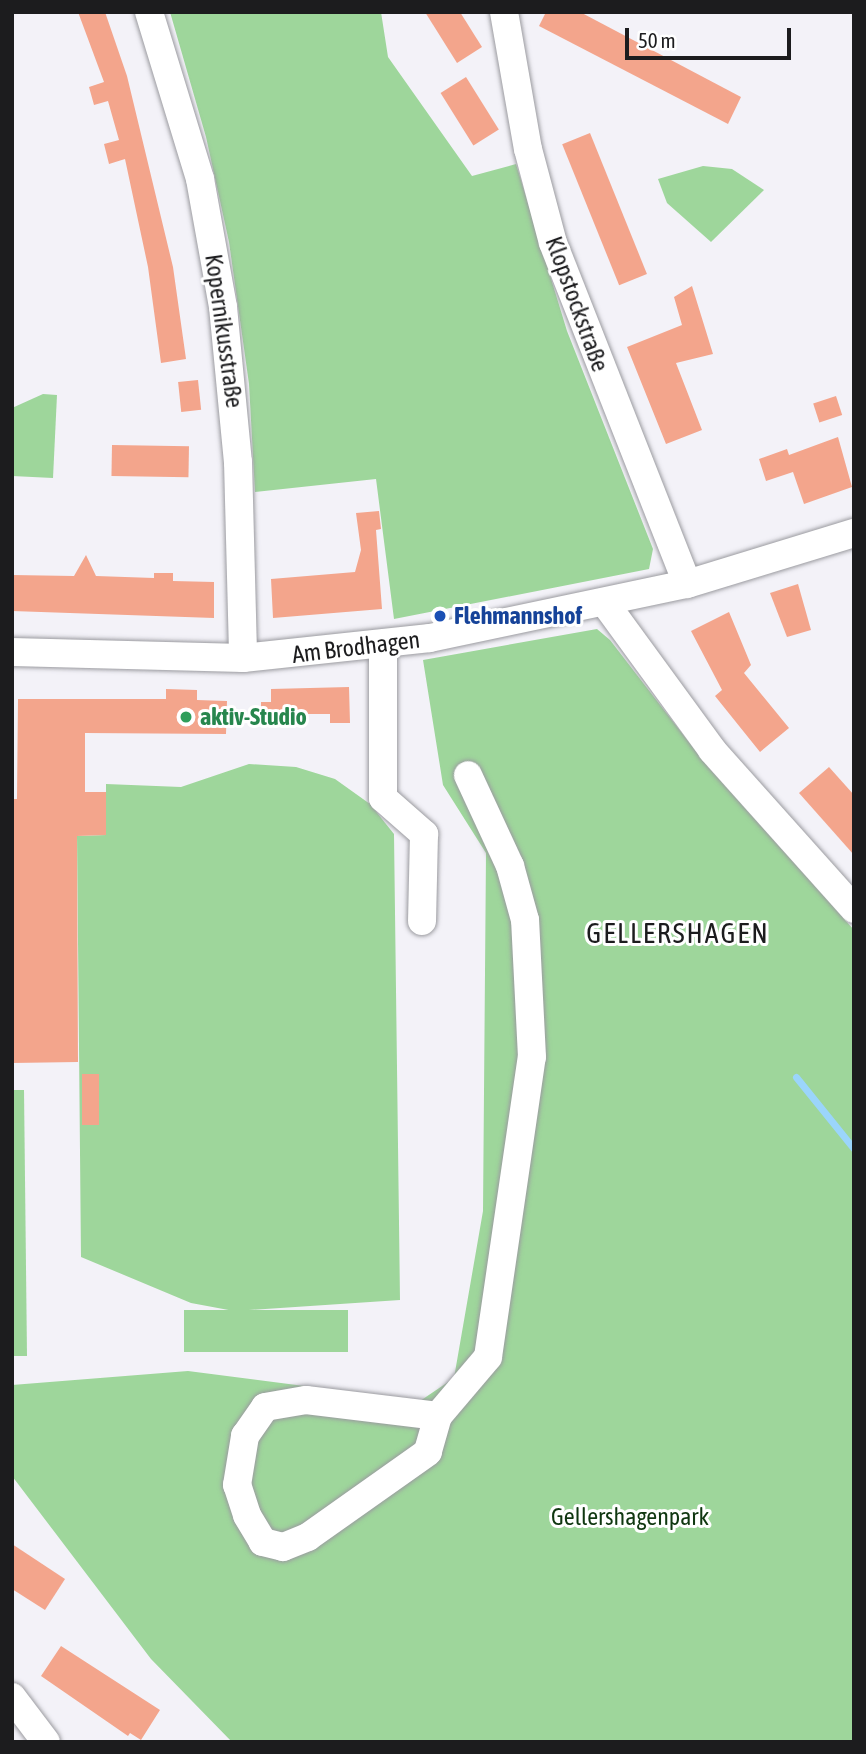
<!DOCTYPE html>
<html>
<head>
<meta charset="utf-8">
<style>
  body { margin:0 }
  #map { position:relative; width:866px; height:1754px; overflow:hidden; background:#f3f2f8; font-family:"Asap Condensed",sans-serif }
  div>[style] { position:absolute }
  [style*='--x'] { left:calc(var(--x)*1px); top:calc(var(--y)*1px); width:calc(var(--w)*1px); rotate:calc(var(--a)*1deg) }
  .green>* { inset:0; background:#9ed69b; transform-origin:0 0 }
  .stream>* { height:7px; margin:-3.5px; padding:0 3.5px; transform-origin:3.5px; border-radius:3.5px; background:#9bd5fb }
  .building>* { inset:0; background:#f3a58c; transform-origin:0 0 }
  .roads { filter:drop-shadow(0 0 2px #9b9ba0) drop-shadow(0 0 2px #9b9ba0) }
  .minor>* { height:28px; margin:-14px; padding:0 14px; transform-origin:14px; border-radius:14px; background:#fff }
  .dots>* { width:19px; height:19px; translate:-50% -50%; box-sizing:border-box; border:4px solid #fff; border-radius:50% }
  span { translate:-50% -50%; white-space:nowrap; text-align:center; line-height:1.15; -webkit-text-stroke:6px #fff; paint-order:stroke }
  .street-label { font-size:24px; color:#1c1c1e }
  .transit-label { font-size:24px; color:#164399; font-weight:700 }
  .left { translate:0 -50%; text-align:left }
  .leisure-label { font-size:24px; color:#27864d; font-weight:700 }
  .park-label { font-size:24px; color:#0f3710 }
  .quarter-label { font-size:28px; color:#1c1c1e; letter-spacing:2px }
  .frame { position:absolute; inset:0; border:14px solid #1c1c1e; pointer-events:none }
  .scale { position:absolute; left:625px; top:28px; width:166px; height:32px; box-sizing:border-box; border:4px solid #1c1c1e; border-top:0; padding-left:9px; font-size:21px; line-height:24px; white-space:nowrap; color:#1c1c1e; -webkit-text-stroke:5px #fff; paint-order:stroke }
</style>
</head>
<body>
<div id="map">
  <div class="green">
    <div style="clip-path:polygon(170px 12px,381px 12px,388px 57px,472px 176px,516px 164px,567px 331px,653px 549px,649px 569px,394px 619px,376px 479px,255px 492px,249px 384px,229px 242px,206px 137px)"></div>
    <div style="clip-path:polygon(703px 166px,732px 169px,764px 190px,711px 242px,667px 203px,658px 179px)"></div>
    <div style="clip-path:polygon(43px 394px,57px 395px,53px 478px,12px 476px,12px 408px)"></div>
    <div style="clip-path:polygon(597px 629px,610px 640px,708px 767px,854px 930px,854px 1742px,232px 1742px,151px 1659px,12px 1476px,12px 1385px,188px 1371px,420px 1401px,454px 1378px,483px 1211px,486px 853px,443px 785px,423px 660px)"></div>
    <div style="clip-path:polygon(249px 764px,296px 767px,335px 779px,370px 804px,394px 834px,400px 1300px,234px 1311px,191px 1303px,81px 1257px,77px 836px,106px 835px,106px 784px,181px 787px)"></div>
    <div style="clip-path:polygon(12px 1090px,24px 1090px,27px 1356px,12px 1356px)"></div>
    <div style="left:348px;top:1310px;width:42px;height:164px;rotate:90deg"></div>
  </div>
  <div class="stream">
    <div style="--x:796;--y:1077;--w:92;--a:51.1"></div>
  </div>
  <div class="building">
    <div style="clip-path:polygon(78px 12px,105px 12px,127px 76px,173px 267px,186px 359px,161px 363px,148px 267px,125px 159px,109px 164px,104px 144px,119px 140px,108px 101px,94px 105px,89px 87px,104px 82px)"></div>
    <div style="clip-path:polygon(425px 12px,460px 12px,482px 47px,457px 63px)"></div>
    <div style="clip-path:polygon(546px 12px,580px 12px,741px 97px,728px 124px,539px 26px)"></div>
    <div style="left:466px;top:77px;width:62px;height:30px;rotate:58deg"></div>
    <div style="left:590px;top:133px;width:152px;height:30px;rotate:68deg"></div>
    <div style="clip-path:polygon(692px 286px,713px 354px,676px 363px,702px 430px,666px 444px,627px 347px,682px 325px,674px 297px)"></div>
    <div style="left:198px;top:380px;width:30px;height:20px;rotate:84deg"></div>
    <div style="left:836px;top:396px;width:20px;height:24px;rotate:72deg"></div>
    <div style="clip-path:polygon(838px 437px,852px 487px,804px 504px,793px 472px,766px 481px,759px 459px,787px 449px,789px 455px)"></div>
    <div style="left:112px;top:445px;width:77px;height:31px;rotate:1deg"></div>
    <div style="clip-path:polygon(379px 511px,381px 529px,376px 530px,382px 609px,273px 618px,271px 579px,355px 572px,361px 550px,356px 513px)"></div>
    <div style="clip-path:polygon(86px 555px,96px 576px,154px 578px,154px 573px,173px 573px,173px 581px,214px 582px,214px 618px,12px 611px,12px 575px,74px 576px)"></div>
    <div style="clip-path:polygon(798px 584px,811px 630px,787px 637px,770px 593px)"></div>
    <div style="clip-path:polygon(729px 612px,751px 665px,744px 673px,789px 728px,760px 752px,715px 696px,722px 690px,691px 631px)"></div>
    <div style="clip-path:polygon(349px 687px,350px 723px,330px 723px,330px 714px,293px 714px,294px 726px,261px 727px,261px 702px,271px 702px,271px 689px)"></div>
    <div style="clip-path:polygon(166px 689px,197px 690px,197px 700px,227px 701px,226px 734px,85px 733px,85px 792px,106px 792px,106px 835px,77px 836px,78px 1062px,12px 1063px,12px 799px,17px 799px,18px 699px,166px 699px)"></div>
    <div style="clip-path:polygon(829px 767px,854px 795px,854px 855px,799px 793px)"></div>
    <div style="left:82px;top:1074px;width:17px;height:51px"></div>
    <div style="clip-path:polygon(12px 1544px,65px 1579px,45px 1610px,12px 1589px)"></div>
    <div style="clip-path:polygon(61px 1646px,160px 1710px,141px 1740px,130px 1733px,128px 1736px,41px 1676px)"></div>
  </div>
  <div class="roads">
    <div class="minor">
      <div style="--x:149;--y:12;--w:175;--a:73"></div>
      <div style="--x:200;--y:179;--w:130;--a:79.8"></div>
      <div style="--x:223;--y:307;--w:156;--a:84.5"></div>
      <div style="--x:238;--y:462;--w:196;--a:88.5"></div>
      <div style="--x:504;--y:12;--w:139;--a:80.1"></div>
      <div style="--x:528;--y:149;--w:97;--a:75.1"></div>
      <div style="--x:553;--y:243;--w:366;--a:68.5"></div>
      <div style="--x:605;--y:603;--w:182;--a:53.9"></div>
      <div style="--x:712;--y:750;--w:213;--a:48.2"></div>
      <div style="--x:383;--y:644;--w:154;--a:90"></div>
      <div style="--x:383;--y:798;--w:55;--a:41.3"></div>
      <div style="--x:424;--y:834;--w:87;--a:91.3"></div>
      <div style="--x:12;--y:652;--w:231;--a:1.5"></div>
      <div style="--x:243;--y:658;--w:188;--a:-6.1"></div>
      <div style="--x:430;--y:638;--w:263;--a:-11.9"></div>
      <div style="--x:687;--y:584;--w:175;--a:-17"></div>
      <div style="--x:438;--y:1416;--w:37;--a:106"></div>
      <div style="--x:428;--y:1452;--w:147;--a:144.7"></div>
      <div style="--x:308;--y:1537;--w:27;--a:158"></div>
      <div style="--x:283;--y:1547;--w:21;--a:-166"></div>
      <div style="--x:263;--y:1542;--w:31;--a:-121"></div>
      <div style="--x:247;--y:1515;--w:32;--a:-108"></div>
      <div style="--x:237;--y:1485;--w:50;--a:-80.7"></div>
      <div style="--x:245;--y:1436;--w:35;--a:-55"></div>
      <div style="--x:265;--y:1407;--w:42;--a:-9.7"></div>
      <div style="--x:306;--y:1400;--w:133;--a:6.9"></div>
      <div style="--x:438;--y:1416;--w:77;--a:-49.7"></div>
      <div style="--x:488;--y:1357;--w:303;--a:-81.7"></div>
      <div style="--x:532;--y:1057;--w:137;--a:-92.9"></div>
      <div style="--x:525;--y:920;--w:56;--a:-105.5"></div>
      <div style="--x:510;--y:866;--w:100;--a:-114.8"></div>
      <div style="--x:12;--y:1697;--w:56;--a:52.9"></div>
    </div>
  </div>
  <div class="dots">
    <div style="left:440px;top:616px;background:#1a4fb4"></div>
    <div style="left:186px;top:717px;background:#2e9e5b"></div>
  </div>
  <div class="street-label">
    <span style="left:577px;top:304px;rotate:70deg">Klopstockstraße</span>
    <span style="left:224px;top:331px;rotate:82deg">Kopernikusstraße</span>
    <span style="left:356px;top:647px;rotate:-7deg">Am Brodhagen</span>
  </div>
  <div class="transit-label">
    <span class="left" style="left:454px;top:616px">Flehmannshof</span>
  </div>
  <div class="leisure-label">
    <span class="left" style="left:200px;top:717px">aktiv-Studio</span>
  </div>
  <div class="park-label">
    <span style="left:630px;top:1517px">Gellershagenpark</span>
  </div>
  <div class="quarter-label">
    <span style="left:678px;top:933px">GELLERSHAGEN</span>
  </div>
  <div class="frame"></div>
  <div class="scale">50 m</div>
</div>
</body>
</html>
